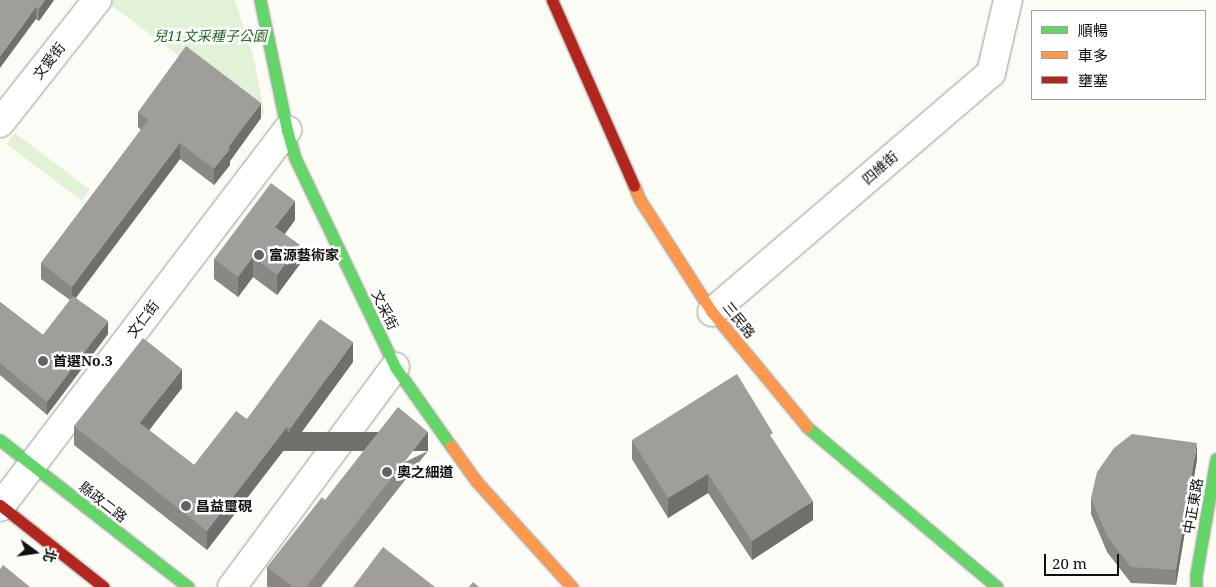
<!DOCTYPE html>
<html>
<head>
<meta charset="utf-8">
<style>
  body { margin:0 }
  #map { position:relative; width:1216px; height:587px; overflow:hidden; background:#fcfcf6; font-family:"Noto Serif","Noto Sans TC",serif }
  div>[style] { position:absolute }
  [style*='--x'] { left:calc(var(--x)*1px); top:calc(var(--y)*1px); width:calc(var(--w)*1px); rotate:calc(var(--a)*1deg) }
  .green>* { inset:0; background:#e1f2d6; transform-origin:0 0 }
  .roads { filter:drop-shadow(0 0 1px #969694) drop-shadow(0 0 1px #969694) }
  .street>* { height:28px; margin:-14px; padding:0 14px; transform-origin:14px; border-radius:14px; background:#fffffe }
  .fast>* { height:11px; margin:-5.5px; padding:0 5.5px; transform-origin:5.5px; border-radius:5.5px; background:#63d668 }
  .slow>* { height:11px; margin:-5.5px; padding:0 5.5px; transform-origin:5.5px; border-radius:5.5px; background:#ff974d }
  .jam>* { height:11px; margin:-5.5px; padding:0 5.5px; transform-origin:5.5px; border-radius:5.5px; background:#b3261e }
  .wall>* { inset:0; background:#8a8885 }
  .shaded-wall>* { inset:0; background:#706f6c; transform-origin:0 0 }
  .building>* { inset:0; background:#a09e9b }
  .dots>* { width:14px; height:14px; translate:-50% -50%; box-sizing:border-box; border:2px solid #fff; border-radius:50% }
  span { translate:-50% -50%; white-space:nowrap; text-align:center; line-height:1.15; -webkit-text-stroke:5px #fff; paint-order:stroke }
  .park-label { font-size:14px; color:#216820; font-style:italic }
  .street-label { font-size:14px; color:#101010 }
  .poi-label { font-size:14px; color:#101010; font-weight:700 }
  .left { translate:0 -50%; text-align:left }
  .legend { position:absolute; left:1031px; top:10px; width:175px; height:90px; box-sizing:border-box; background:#fff; border:1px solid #9f9f9f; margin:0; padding:6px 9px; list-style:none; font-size:15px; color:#101010 }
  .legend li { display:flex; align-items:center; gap:10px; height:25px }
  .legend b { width:25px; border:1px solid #9f9f9f }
  .north { position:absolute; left:10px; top:527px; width:50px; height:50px; -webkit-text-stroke:4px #fff; paint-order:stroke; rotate:104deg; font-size:14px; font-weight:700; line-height:20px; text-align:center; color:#101010 }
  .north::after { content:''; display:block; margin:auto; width:18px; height:22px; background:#101010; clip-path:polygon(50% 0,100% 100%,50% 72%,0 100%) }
  .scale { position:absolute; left:1044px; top:554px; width:75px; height:22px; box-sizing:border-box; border:2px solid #101010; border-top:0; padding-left:6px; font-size:15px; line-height:18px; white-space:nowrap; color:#101010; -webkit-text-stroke:4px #fff; paint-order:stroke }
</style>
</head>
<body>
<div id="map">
  <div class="green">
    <div style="clip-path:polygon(114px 0,235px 0,254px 59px,265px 116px,186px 61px,111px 5px)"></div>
    <div style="left:15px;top:133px;width:94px;height:14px;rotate:37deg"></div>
  </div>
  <div class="roads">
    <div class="street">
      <div style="--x:0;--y:123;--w:157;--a:-51.7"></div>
      <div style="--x:712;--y:312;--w:367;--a:-40.6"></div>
      <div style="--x:991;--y:73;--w:75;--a:-76.9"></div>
      <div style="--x:0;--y:507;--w:474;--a:-52.7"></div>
      <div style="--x:232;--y:587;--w:274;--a:-53.5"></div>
    </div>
    <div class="fast">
      <div style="--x:260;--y:0;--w:133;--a:78.3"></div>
      <div style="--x:287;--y:130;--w:29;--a:74"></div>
      <div style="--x:295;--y:158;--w:232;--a:64.4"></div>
      <div style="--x:395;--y:367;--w:97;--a:54.7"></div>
      <div style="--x:807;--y:427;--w:248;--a:40.1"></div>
      <div style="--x:0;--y:440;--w:239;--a:38"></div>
      <div style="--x:1196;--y:587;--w:12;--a:-90"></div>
      <div style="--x:1196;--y:575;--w:118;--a:-80.2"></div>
    </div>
    <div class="slow">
      <div style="--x:634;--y:186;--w:15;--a:67"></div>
      <div style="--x:640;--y:200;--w:133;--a:57.3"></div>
      <div style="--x:712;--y:312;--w:149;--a:50.4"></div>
      <div style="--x:451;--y:446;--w:44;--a:54.2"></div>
      <div style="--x:477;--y:482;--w:142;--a:47.9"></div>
    </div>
    <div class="jam">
      <div style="--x:552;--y:0;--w:203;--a:66.2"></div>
      <div style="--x:0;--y:505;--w:132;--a:38.3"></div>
    </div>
  </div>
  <div class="wall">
    <div style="clip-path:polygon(0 0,54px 0,39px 21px)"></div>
    <div style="clip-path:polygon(138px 112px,261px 118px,230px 161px,230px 165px,214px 185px,180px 159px,76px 298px,108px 334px,47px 415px,0 375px,0 302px,43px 335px,70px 300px,41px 279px,41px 263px,141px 130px,138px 127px)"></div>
    <div style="clip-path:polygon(295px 220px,285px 234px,300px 264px,277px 295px,253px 277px,238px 297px,214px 279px,214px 259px)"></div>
    <div style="clip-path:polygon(353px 362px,290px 448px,287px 446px,207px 550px,74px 445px,74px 426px,182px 388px,149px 430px,194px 465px,247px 419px)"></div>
    <div style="clip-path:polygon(632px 440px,773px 440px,813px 520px,752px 560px,708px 493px,668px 518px,632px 459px)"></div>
    <div style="clip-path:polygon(428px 451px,321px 587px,268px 587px,267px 586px,267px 567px,325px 500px)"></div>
    <div style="clip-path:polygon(1197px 459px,1176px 585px,1131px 583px,1107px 552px,1091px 514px,1091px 498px)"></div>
  </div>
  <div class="shaded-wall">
    <div style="clip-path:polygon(45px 0,54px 0,39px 21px,39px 9px)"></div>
    <div style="clip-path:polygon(36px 7px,36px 19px,0 68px,0 56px)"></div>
    <div style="clip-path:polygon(261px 103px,261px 118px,230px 161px,230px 165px,214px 185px,214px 169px,228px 148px)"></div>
    <div style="clip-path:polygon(180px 143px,180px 159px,72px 302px,72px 287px)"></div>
    <div style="clip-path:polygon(295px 201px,295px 220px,275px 246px,275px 227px)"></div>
    <div style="clip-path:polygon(300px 245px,300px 264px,277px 295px,277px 275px)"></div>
    <div style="clip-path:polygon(253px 257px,253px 277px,238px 297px,238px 277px)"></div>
    <div style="clip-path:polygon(108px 321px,108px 334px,47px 415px,47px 402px)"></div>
    <div style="clip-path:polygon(353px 342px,353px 362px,290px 448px,290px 429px)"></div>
    <div style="clip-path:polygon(182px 369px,182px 388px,140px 442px,140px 423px)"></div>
    <div style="clip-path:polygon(287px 427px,287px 446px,207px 550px,207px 531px)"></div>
    <div style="left:428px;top:432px;width:19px;height:197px;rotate:90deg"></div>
    <div style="clip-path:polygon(1197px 443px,1197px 459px,1176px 585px,1176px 570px)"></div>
    <div style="clip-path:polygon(708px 474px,708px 493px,668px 518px,668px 498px)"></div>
    <div style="clip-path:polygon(813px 501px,813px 520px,752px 560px,752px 541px)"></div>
  </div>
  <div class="building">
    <div style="clip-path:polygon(0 0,45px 0,39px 9px,36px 7px,0 56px)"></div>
    <div style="clip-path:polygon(186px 46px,261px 103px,228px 148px,230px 149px,214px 169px,180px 143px,72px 287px,41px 263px,148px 120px,138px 112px)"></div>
    <div style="clip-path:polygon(271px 183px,295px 201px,275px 227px,300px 245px,277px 275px,253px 257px,238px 277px,214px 259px)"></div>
    <div style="clip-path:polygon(73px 296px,108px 321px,47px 402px,0 363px,0 302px,43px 335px)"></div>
    <div style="clip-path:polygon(320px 319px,353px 342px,290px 429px,287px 427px,207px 531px,74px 426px,143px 338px,182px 369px,140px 423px,194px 465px,236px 411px,247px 419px)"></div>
    <div style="clip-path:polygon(737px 374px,773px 433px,770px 435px,813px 501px,752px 541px,708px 474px,668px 498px,632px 440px)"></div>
    <div style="clip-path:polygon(398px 407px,428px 432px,306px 587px,293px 587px,267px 567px,322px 497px,325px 500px)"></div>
    <div style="clip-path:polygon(1132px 434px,1197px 443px,1176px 570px,1131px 567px,1107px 536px,1091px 498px,1097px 472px,1114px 448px)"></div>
    <div style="clip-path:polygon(383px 547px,435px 587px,353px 587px)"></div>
    <div style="clip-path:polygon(3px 565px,30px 587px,0 587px,0 569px)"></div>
    <div style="clip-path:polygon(473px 582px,479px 587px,469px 587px)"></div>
  </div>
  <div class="dots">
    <div style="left:259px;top:255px;background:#636360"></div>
    <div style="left:43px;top:361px;background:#636360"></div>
    <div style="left:387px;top:472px;background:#636360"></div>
    <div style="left:186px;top:506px;background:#636360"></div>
  </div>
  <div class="park-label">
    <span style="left:210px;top:36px">兒11文采種子公園</span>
  </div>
  <div class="street-label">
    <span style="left:49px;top:61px;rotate:-52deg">文愛街</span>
    <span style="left:880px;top:168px;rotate:-41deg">四維街</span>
    <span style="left:385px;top:310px;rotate:64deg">文采街</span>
    <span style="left:143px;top:319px;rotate:-53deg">文仁街</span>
    <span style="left:739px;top:320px;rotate:51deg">三民路</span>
    <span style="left:103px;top:502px;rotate:38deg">縣政二路</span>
    <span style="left:1193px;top:506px;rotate:-80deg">中正東路</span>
  </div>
  <div class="poi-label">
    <span class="left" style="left:269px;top:255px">富源藝術家</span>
    <span class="left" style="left:53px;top:361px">首選No.3</span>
    <span class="left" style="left:397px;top:472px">奧之細道</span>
    <span class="left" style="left:196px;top:506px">昌益璽硯</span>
  </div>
  <ul class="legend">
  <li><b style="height:6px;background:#63d668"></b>順暢</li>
  <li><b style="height:6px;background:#ff974d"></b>車多</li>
  <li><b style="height:6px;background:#b3261e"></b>壅塞</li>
  </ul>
  <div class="north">北</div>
  <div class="scale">20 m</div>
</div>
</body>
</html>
